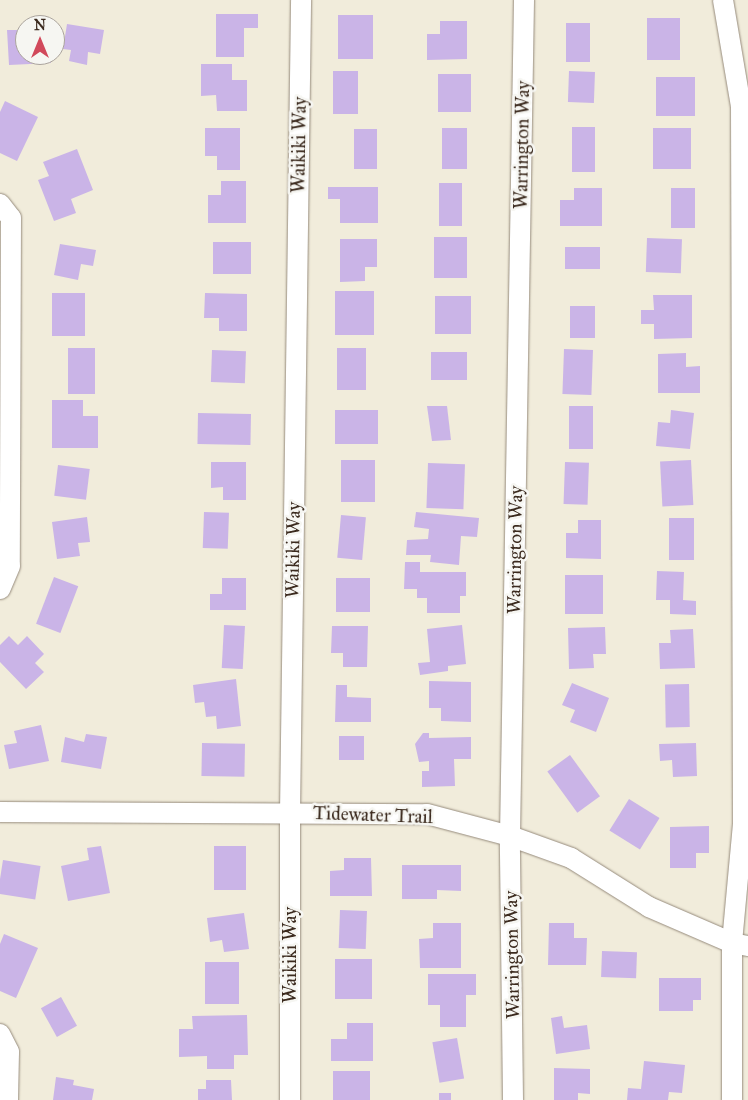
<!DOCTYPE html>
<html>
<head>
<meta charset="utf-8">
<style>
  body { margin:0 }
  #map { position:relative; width:748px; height:1100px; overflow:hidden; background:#f1ecdb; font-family:"IM FELL Great Primer",serif }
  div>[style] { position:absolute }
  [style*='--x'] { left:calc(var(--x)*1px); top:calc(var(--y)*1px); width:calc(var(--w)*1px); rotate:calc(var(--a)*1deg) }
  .building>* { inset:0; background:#cab4e7; transform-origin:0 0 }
  .roads { filter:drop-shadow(0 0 1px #968b7c) drop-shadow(0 0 1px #968b7c) }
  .minor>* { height:20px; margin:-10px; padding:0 10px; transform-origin:10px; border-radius:10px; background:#fff }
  span { translate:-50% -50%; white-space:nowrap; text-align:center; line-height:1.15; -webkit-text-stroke:5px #f6f6f2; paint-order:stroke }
  .street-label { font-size:19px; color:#3b2a1e }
  .north { position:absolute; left:15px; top:15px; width:50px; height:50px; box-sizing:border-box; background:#f6f6f2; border:1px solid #aba49d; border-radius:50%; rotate:0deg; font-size:14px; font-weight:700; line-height:20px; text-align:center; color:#3b2a1e }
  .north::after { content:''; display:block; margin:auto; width:18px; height:22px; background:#d1495b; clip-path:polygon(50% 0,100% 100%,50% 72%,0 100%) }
</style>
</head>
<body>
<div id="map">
  <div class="building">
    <div style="clip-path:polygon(216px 14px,258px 14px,258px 28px,244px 28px,244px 57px,216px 57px)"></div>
    <div style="left:373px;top:15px;width:44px;height:35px;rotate:90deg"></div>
    <div style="left:647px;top:18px;width:33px;height:42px"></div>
    <div style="clip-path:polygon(440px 21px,467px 21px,467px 59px,427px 60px,427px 34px,440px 34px)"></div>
    <div style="left:566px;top:23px;width:24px;height:39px"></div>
    <div style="clip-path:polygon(67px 24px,104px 30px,100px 54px,88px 52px,87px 65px,69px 61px,71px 50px,63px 49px)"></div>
    <div style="clip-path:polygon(7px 30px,25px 30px,25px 55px,51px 55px,51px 63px,9px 65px)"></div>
    <div style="clip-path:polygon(201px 64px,232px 64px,232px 80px,247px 80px,247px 111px,217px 111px,216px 95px,201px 96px)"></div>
    <div style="left:333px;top:71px;width:25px;height:43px"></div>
    <div style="left:569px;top:71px;width:26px;height:31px;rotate:2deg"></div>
    <div style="left:438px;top:74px;width:33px;height:38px"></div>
    <div style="left:656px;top:77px;width:39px;height:39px"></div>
    <div style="clip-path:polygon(5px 101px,38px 117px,17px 161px,0 153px,0 112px)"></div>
    <div style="left:572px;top:127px;width:23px;height:45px"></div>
    <div style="clip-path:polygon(205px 128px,240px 128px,240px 170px,217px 170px,217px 156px,205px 156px)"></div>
    <div style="left:442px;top:128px;width:25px;height:41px"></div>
    <div style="left:653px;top:128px;width:38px;height:41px"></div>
    <div style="left:354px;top:129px;width:23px;height:40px"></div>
    <div style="clip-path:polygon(77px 149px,93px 190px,71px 199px,76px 213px,54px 221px,38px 180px,49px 176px,43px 162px)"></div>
    <div style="clip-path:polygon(221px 181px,246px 181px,246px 223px,208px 223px,208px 195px,221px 195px)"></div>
    <div style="left:439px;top:183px;width:23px;height:43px"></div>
    <div style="clip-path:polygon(328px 187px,378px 187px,378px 223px,340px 223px,340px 199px,328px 199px)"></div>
    <div style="clip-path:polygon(574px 188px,602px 188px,602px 226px,560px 226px,560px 200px,574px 200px)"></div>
    <div style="left:671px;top:188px;width:24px;height:40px"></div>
    <div style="left:434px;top:237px;width:33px;height:41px"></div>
    <div style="left:647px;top:238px;width:35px;height:34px;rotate:2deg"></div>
    <div style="clip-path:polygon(340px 239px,377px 239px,377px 267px,365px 267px,365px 281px,340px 282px)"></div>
    <div style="left:213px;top:242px;width:38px;height:32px"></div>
    <div style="clip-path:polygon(60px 244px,96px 250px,93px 266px,81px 264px,78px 280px,54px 275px)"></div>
    <div style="left:565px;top:247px;width:35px;height:22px"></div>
    <div style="left:335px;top:291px;width:39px;height:44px"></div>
    <div style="left:52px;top:293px;width:33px;height:43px"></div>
    <div style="clip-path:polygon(205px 293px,247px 294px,247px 331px,219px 331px,219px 318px,204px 318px)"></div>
    <div style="clip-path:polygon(653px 295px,692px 295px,692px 338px,654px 339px,654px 324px,641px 324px,641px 310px,654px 310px)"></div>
    <div style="left:471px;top:296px;width:38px;height:36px;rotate:90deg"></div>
    <div style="left:570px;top:306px;width:25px;height:32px"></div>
    <div style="left:68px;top:348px;width:27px;height:46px"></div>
    <div style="left:366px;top:348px;width:42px;height:29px;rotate:90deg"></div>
    <div style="left:564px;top:349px;width:29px;height:45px;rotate:2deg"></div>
    <div style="left:212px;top:350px;width:34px;height:32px;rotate:2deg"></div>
    <div style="left:431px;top:352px;width:36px;height:28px"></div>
    <div style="clip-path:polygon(686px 353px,686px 367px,700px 366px,700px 393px,658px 393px,658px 354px)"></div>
    <div style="clip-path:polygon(52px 400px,83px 400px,83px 416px,98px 416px,98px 448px,52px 448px)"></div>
    <div style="clip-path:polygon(427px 406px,447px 406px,451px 440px,432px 441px)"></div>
    <div style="left:569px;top:406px;width:24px;height:43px"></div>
    <div style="left:335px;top:410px;width:43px;height:34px"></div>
    <div style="clip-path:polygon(671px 410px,694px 413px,690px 449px,656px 446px,658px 422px,670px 423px)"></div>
    <div style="left:198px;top:413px;width:53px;height:31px;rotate:1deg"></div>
    <div style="left:341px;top:460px;width:34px;height:42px"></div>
    <div style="left:691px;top:460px;width:45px;height:31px;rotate:87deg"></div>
    <div style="clip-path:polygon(211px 462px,246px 462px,246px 500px,223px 500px,223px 487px,211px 488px)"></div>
    <div style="left:565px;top:462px;width:24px;height:42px;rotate:2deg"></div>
    <div style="left:428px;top:463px;width:37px;height:45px;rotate:2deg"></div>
    <div style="left:58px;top:465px;width:32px;height:31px;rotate:7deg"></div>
    <div style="left:204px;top:512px;width:25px;height:36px;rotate:2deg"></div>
    <div style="clip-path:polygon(416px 512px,479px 518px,477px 537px,461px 536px,459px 565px,430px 562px,431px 555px,406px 555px,407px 540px,428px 539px,429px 529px,414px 527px)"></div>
    <div style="left:341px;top:515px;width:25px;height:43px;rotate:5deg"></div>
    <div style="clip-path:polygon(87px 517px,90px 542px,78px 543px,80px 556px,57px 559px,52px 522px)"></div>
    <div style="left:669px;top:518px;width:25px;height:42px"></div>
    <div style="clip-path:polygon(578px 520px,601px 520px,601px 559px,566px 558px,566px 533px,578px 533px)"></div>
    <div style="clip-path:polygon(405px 562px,420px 562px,420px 572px,466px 572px,466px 596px,460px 596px,460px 613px,427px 613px,427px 598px,417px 598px,417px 589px,404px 589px)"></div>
    <div style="clip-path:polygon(657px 571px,684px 572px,683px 600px,696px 601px,696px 615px,670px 614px,670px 600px,656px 600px)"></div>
    <div style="left:565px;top:575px;width:38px;height:39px"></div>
    <div style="left:54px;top:577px;width:26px;height:50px;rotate:21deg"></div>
    <div style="clip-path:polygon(222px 578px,246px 578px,246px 610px,210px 610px,210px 594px,222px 594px)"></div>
    <div style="left:336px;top:578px;width:34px;height:34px"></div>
    <div style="left:224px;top:625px;width:21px;height:43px;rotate:3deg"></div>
    <div style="clip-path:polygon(462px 625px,466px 664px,448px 666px,448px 671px,420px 675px,418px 663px,430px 662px,427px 629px)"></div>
    <div style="clip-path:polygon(332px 626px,368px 626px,367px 667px,343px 667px,343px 653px,331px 653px)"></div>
    <div style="clip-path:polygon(605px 627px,606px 654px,593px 654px,594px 668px,569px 669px,568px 628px)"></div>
    <div style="clip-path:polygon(693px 629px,695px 668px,660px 669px,659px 643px,671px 643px,670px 630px)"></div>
    <div style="clip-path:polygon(9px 636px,18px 645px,27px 636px,44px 654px,35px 663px,44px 672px,26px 689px,0 662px,0 645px)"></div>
    <div style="clip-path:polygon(236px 679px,241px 726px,217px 729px,216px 716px,206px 717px,204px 702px,195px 703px,193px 685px)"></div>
    <div style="clip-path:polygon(429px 681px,471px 682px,471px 722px,441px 721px,441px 708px,429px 708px)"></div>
    <div style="clip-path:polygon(572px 683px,609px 698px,596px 732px,570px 722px,575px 710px,562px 705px)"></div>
    <div style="left:689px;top:684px;width:43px;height:24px;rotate:89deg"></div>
    <div style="clip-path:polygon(336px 685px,347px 685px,347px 697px,371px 698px,371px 722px,335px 722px)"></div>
    <div style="clip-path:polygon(41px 725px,49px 761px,9px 769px,4px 745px,17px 743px,14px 731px)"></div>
    <div style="clip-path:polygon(423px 733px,429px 733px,429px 738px,471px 737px,471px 759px,454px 759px,455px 786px,422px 787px,422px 771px,429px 771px,429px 761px,419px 762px,415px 744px)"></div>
    <div style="clip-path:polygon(86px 734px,107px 737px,101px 769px,61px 762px,65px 737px,84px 742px)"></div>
    <div style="left:339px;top:736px;width:25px;height:24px"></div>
    <div style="left:202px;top:743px;width:43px;height:33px;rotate:1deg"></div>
    <div style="clip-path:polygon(696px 743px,697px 776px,673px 777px,672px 760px,660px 761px,659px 744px)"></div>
    <div style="left:570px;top:755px;width:51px;height:28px;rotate:54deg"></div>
    <div style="left:629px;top:799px;width:36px;height:37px;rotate:32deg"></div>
    <div style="clip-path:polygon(709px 826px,709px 853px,696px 853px,696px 868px,670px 868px,670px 827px)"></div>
    <div style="clip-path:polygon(101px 846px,110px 893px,68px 901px,61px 866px,89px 860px,87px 848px)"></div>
    <div style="left:246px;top:846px;width:44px;height:32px;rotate:90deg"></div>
    <div style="clip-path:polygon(344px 858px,371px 858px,372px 896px,330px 896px,330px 871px,344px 870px)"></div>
    <div style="left:3px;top:860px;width:38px;height:34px;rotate:9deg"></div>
    <div style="clip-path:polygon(402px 865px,461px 865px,461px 891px,437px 890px,437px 899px,402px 899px)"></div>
    <div style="left:340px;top:910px;width:27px;height:38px;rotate:2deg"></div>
    <div style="clip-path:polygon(244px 913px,249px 949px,224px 952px,222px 940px,210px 942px,207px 918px)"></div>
    <div style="clip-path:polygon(433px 923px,461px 923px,461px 968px,420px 968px,419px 939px,433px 938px)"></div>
    <div style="clip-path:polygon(549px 923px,574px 923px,574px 938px,587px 938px,586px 965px,548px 965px)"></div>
    <div style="clip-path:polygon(4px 934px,38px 948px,16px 998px,0 991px,0 944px)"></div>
    <div style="left:602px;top:951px;width:35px;height:26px;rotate:2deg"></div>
    <div style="left:335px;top:959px;width:37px;height:40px"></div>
    <div style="left:205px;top:962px;width:34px;height:42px"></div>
    <div style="clip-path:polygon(428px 974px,476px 974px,476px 995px,466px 995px,466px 1027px,440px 1027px,440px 1005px,428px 1005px)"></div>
    <div style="clip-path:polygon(659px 978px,701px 978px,701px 1000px,693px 1000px,693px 1011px,659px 1011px)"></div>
    <div style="left:61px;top:997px;width:33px;height:23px;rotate:61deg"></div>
    <div style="clip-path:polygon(247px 1015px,248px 1055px,234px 1055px,234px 1069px,207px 1069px,207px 1056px,179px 1057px,179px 1029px,193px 1029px,192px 1016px)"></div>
    <div style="clip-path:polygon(562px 1016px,564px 1028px,587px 1025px,590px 1049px,556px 1054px,551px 1018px)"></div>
    <div style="clip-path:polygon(347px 1023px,373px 1023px,373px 1061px,331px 1061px,331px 1039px,347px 1039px)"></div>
    <div style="left:457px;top:1038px;width:41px;height:25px;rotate:80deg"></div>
    <div style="clip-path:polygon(644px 1061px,685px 1065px,682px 1093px,669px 1092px,668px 1100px,627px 1100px,628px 1088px,641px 1089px)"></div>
    <div style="clip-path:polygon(554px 1068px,590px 1069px,590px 1094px,578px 1093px,578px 1100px,554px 1100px)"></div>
    <div style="left:333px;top:1071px;width:37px;height:29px"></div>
    <div style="clip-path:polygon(56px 1077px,74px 1080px,73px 1085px,94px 1089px,92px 1100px,53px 1100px)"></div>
    <div style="clip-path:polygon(206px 1080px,231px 1080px,232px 1100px,198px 1100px,198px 1089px,206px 1089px)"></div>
    <div style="left:439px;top:1093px;width:12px;height:7px"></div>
  </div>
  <div class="roads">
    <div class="minor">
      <div style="--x:723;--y:0;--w:108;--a:80.4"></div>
      <div style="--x:741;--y:106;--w:718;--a:89.84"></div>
      <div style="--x:743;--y:824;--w:120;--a:95.3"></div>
      <div style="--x:732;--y:943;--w:157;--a:90"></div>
      <div style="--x:0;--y:204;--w:18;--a:52"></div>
      <div style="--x:11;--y:218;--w:348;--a:90.2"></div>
      <div style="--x:10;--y:566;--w:25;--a:113"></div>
      <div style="--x:0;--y:812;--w:427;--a:0.3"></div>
      <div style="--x:427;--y:814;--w:86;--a:14.8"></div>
      <div style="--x:510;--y:836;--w:65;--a:19.8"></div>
      <div style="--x:571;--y:858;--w:92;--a:32.1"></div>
      <div style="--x:649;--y:907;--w:90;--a:23.4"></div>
      <div style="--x:732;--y:943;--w:16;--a:11"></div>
      <div style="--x:0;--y:1034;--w:20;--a:63"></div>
      <div style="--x:9;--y:1052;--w:48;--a:91.2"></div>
      <div style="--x:290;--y:1100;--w:287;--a:-90"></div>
      <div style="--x:290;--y:813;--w:813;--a:-89.22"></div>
      <div style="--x:513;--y:1100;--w:264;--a:-90.7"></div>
      <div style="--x:510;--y:836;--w:836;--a:-89.04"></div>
    </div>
  </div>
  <div class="street-label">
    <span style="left:299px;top:145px;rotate:-89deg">Waikiki Way</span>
    <span style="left:522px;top:145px;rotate:-89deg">Warrington Way</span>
    <span style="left:293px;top:550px;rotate:-89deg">Waikiki Way</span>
    <span style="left:515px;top:550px;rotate:-89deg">Warrington Way</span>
    <span style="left:373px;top:815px;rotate:2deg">Tidewater Trail</span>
    <span style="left:290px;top:955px;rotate:-90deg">Waikiki Way</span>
    <span style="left:512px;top:955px;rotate:-91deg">Warrington Way</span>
  </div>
  <div class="north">N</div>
</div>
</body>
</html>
